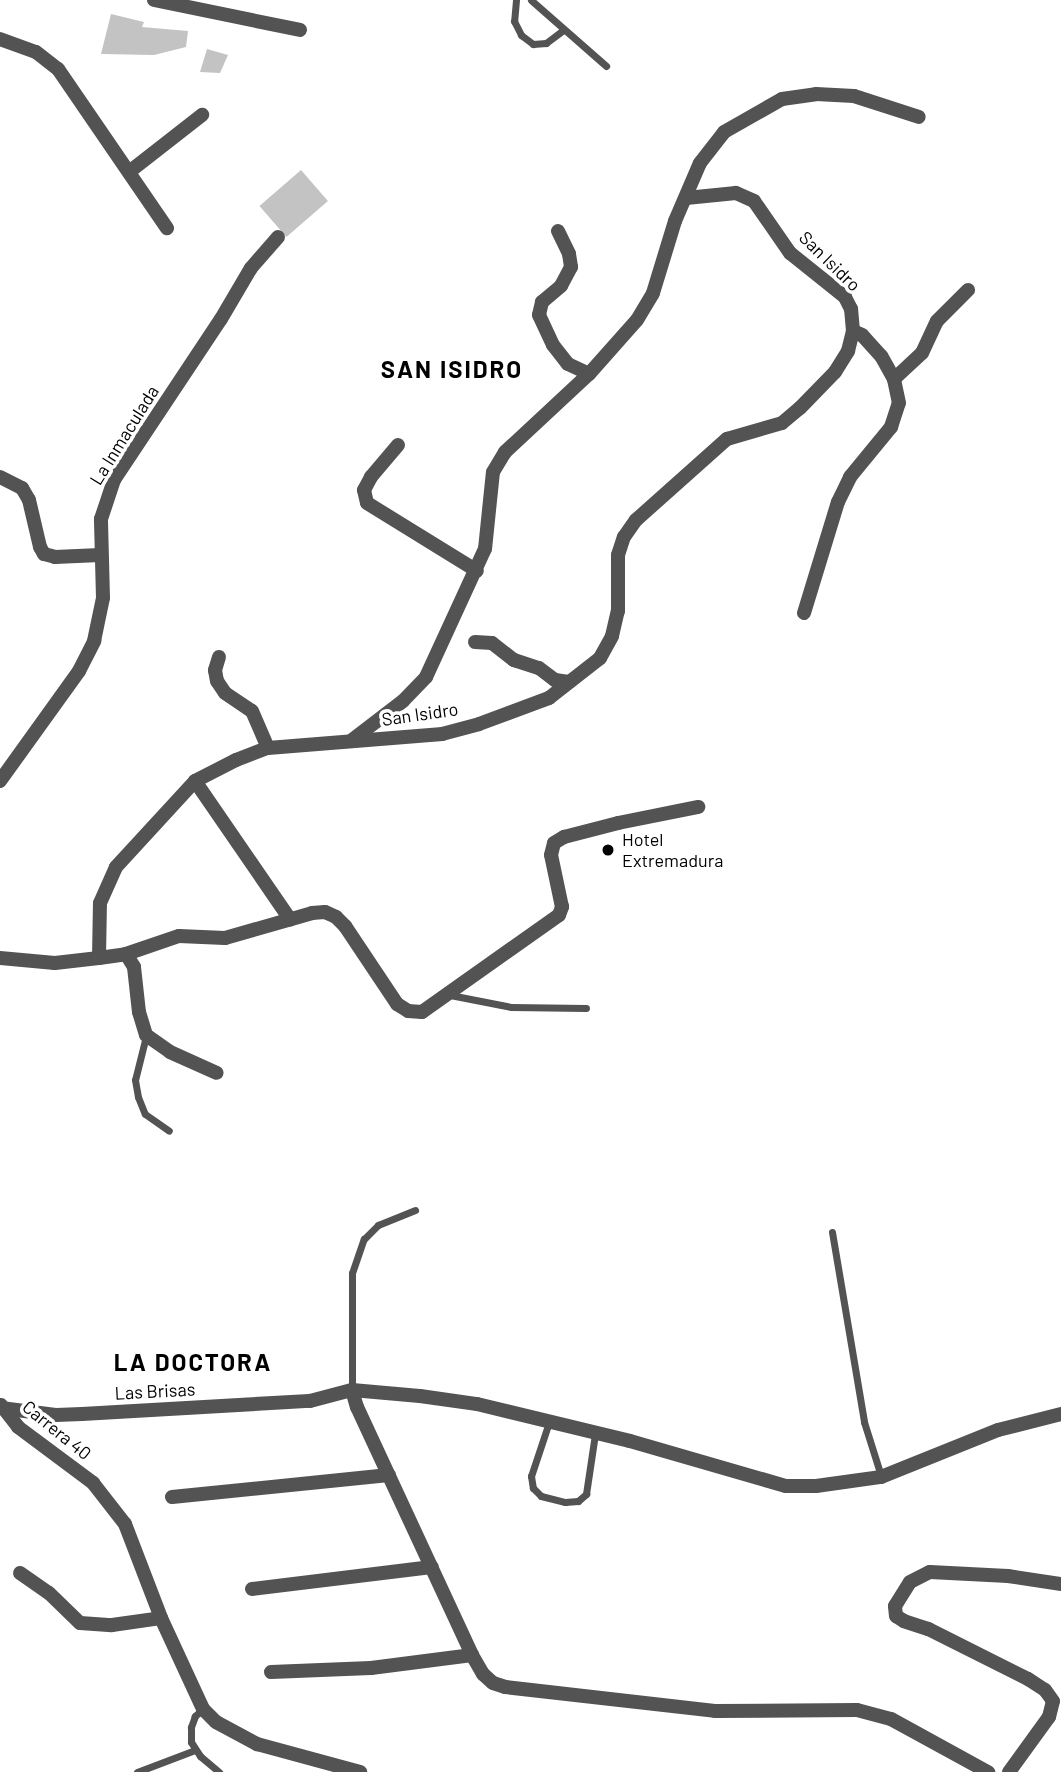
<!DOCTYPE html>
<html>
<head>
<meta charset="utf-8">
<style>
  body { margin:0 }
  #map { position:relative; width:1061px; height:1772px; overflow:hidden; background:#fff; font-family:Barlow,sans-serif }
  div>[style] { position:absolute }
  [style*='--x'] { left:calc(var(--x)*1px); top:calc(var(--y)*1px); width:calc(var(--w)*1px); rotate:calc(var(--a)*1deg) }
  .building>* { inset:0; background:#c3c3c3; transform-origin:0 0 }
  .service>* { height:7px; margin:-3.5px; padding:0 3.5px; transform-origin:3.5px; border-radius:3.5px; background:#535353 }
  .minor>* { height:14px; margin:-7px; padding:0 7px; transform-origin:7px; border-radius:7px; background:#535353 }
  .dots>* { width:19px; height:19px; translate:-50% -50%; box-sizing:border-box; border:4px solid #fff; border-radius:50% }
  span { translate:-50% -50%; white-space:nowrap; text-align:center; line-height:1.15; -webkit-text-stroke:7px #fff; paint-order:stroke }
  .street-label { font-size:18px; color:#000 }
  .poi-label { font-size:18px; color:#000 }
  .left { translate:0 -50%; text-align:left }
  .district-label { font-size:24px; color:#000; font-weight:700; letter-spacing:2px }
</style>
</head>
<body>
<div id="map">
  <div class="building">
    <div style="clip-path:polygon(111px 14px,144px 22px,142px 27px,188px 31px,186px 47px,154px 55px,101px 54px)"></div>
    <div style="clip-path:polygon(207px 49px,228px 55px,220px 73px,200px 72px)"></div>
    <div style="left:301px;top:170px;width:41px;height:55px;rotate:49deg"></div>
  </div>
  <div class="service">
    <div style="--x:516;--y:0;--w:21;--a:95"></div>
    <div style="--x:514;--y:21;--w:16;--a:63"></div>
    <div style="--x:521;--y:35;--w:15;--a:37"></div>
    <div style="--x:533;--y:44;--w:13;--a:-4"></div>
    <div style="--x:546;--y:43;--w:21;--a:-37"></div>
    <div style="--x:531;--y:0;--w:100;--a:41.3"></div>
    <div style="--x:450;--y:995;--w:62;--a:11.1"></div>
    <div style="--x:511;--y:1007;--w:75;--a:0.8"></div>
    <div style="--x:146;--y:1036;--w:45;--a:104"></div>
    <div style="--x:135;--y:1080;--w:17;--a:80"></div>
    <div style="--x:138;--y:1097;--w:18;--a:68"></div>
    <div style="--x:145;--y:1114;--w:29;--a:35"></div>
    <div style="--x:832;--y:1232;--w:193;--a:80.4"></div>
    <div style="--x:864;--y:1422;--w:57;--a:72.5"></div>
    <div style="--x:352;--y:1390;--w:117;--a:-90"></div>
    <div style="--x:352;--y:1273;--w:36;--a:-71"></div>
    <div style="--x:364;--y:1239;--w:20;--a:-45"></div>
    <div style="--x:378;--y:1225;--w:40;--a:-22"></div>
    <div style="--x:549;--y:1422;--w:57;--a:108.4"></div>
    <div style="--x:531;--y:1476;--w:12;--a:81"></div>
    <div style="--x:533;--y:1488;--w:11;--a:45"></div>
    <div style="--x:541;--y:1496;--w:25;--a:14"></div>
    <div style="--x:565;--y:1502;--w:13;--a:-4"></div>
    <div style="--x:578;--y:1501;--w:11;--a:-41"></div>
    <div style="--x:586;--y:1494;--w:61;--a:-81.5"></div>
    <div style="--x:203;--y:1709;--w:11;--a:139"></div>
    <div style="--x:195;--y:1716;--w:12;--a:110"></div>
    <div style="--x:191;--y:1727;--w:15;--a:90"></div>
    <div style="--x:191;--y:1742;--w:17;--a:57"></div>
    <div style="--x:200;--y:1756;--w:25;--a:40"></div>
    <div style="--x:137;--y:1772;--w:62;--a:-20.8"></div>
  </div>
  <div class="minor">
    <div style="--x:154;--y:0;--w:149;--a:11.6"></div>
    <div style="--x:0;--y:39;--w:38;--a:20"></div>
    <div style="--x:36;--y:52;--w:28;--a:38"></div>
    <div style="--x:58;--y:69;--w:193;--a:55.6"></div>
    <div style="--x:129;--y:172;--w:93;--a:-38"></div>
    <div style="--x:558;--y:231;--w:25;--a:64"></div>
    <div style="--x:569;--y:254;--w:13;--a:81"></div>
    <div style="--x:571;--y:267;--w:21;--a:118"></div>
    <div style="--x:561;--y:286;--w:25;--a:140"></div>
    <div style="--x:542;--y:302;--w:13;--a:103"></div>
    <div style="--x:539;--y:315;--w:33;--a:65"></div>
    <div style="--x:553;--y:345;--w:24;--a:52"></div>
    <div style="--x:568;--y:364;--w:23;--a:25"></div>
    <div style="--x:894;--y:379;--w:38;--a:-43"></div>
    <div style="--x:922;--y:353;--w:35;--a:-65"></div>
    <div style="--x:937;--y:321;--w:44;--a:-45"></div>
    <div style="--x:398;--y:445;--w:42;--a:130.2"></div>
    <div style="--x:371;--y:477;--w:15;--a:118"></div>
    <div style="--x:364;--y:490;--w:13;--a:77"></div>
    <div style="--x:367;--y:503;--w:129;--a:31.7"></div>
    <div style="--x:0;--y:477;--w:25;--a:27"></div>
    <div style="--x:22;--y:488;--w:14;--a:60"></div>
    <div style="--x:29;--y:500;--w:48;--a:76.8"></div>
    <div style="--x:40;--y:547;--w:8;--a:60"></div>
    <div style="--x:44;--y:554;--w:11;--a:15"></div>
    <div style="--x:55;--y:557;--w:45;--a:-2.5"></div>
    <div style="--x:804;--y:613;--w:116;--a:-73"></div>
    <div style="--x:838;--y:502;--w:28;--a:-64"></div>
    <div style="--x:850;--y:477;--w:65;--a:-50.6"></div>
    <div style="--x:891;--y:427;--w:25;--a:-72"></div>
    <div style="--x:899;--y:403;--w:25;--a:-102"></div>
    <div style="--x:894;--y:379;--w:26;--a:-119"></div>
    <div style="--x:881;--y:356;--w:28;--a:-132"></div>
    <div style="--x:862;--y:335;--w:10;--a:-156"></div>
    <div style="--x:475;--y:642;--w:17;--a:3"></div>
    <div style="--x:492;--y:643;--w:28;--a:38"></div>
    <div style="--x:514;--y:660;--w:26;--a:18"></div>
    <div style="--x:539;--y:668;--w:20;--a:37"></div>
    <div style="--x:555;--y:680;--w:14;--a:8"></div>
    <div style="--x:219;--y:657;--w:14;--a:107"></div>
    <div style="--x:215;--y:670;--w:11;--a:80"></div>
    <div style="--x:217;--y:681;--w:14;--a:56"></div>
    <div style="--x:225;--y:693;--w:32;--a:34"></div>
    <div style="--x:252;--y:711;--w:40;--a:66.6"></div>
    <div style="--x:352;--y:740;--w:64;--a:-37.4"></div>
    <div style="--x:403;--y:701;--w:33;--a:-46"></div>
    <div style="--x:426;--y:677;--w:141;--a:-65.3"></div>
    <div style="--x:485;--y:549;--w:77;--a:-84.1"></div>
    <div style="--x:493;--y:472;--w:23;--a:-59"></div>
    <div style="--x:505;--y:452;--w:115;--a:-42.9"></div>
    <div style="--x:589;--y:374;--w:72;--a:-48.4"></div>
    <div style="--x:637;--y:320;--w:31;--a:-59"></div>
    <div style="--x:653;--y:293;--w:75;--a:-73"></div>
    <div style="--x:675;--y:221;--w:63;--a:-66.7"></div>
    <div style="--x:700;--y:163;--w:39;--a:-52"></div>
    <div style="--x:724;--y:132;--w:67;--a:-29.6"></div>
    <div style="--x:782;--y:99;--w:34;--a:-8"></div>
    <div style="--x:816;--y:94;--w:38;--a:3"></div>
    <div style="--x:854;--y:96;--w:68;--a:17.9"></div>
    <div style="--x:0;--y:781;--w:135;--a:-54.3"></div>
    <div style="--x:79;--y:671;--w:34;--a:-63"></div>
    <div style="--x:94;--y:641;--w:44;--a:-78.2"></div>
    <div style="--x:103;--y:598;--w:79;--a:-91.5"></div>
    <div style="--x:101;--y:519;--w:41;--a:-71.6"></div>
    <div style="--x:114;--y:480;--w:193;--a:-56.4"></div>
    <div style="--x:221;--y:319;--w:59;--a:-59.5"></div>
    <div style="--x:251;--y:268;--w:41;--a:-48.9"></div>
    <div style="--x:195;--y:781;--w:168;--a:55.5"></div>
    <div style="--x:126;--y:954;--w:15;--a:58"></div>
    <div style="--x:134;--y:967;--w:45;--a:83.7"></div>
    <div style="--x:139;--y:1012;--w:24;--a:73"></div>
    <div style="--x:146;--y:1035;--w:29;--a:35"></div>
    <div style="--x:170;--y:1052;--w:51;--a:24.1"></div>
    <div style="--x:0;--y:958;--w:55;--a:5.2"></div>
    <div style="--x:55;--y:963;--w:44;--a:-6.5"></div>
    <div style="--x:99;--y:958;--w:55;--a:-89"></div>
    <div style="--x:100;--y:903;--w:39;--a:-66"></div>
    <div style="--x:116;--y:867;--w:117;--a:-47.4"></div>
    <div style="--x:195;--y:781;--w:46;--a:-27.1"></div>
    <div style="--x:236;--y:760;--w:34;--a:-21"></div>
    <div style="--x:268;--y:748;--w:175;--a:-4.6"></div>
    <div style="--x:442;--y:734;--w:38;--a:-15"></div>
    <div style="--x:479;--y:724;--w:75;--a:-20.4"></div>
    <div style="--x:549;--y:698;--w:65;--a:-38.1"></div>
    <div style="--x:600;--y:658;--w:25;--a:-61"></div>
    <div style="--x:612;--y:636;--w:26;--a:-77"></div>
    <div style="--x:618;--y:611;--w:56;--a:-90"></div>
    <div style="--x:618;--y:555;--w:19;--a:-72"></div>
    <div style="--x:624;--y:537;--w:21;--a:-55"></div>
    <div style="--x:636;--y:520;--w:122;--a:-41.7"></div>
    <div style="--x:727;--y:439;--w:57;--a:-16.2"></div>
    <div style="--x:782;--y:423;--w:23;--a:-40"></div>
    <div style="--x:800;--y:408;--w:50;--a:-45.8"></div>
    <div style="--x:835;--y:372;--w:25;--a:-58"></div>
    <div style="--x:848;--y:351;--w:21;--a:-76"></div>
    <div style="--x:853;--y:331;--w:22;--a:-95"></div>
    <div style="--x:851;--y:309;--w:13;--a:-117"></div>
    <div style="--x:845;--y:297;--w:70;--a:-141.3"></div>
    <div style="--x:790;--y:253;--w:63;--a:-124.7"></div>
    <div style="--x:754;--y:201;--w:20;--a:-156"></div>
    <div style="--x:736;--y:193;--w:50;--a:174.3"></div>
    <div style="--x:99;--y:958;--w:27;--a:-8"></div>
    <div style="--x:126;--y:954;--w:56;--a:-18.8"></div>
    <div style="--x:179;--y:936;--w:46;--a:2.5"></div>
    <div style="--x:225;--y:938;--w:91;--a:-16"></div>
    <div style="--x:312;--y:913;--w:13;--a:-4"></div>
    <div style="--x:325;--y:912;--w:12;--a:24"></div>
    <div style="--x:336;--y:917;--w:13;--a:45"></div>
    <div style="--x:345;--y:926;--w:94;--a:56.3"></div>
    <div style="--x:397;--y:1004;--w:13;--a:32"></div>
    <div style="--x:408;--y:1011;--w:14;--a:4"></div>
    <div style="--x:422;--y:1012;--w:168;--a:-35.3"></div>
    <div style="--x:559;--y:915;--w:9;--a:-69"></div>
    <div style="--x:562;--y:907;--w:53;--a:-101.9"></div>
    <div style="--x:551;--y:855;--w:12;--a:-76"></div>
    <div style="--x:554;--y:843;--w:12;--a:-31"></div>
    <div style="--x:564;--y:837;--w:56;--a:-14.5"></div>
    <div style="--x:618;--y:823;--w:82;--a:-11.3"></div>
    <div style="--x:352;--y:1390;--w:18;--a:74"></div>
    <div style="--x:357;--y:1407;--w:273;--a:65.1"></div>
    <div style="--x:472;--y:1655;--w:22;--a:60"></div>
    <div style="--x:483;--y:1674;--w:13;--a:42"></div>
    <div style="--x:493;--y:1683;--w:13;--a:18"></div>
    <div style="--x:505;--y:1687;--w:211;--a:6.5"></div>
    <div style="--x:715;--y:1711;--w:142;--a:-0.4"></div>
    <div style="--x:857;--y:1710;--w:35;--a:15"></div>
    <div style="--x:891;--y:1719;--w:111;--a:28.7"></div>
    <div style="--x:1;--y:1405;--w:28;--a:52"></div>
    <div style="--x:18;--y:1427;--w:94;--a:36.7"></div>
    <div style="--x:93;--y:1483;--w:52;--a:52"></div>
    <div style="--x:125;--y:1524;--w:101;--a:69"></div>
    <div style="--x:161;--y:1618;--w:100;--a:65.2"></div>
    <div style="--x:203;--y:1709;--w:18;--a:45"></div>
    <div style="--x:216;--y:1722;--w:47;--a:28.2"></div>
    <div style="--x:257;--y:1744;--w:107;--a:15.2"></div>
    <div style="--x:1;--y:1408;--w:55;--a:7.3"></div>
    <div style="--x:56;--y:1415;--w:26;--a:-2"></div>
    <div style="--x:82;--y:1414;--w:228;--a:-3.3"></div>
    <div style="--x:310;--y:1401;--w:43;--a:-14.7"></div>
    <div style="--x:352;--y:1390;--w:68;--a:5"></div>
    <div style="--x:420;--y:1396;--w:58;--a:8"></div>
    <div style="--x:477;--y:1404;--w:157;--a:13.6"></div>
    <div style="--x:630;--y:1441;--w:162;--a:16.1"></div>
    <div style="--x:786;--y:1486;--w:30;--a:0"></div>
    <div style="--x:816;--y:1486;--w:66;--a:-7.9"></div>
    <div style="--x:881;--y:1477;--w:126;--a:-21.9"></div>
    <div style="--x:998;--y:1430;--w:65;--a:-14.3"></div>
    <div style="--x:172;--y:1497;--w:218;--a:-5.8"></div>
    <div style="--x:20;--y:1573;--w:35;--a:35"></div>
    <div style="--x:49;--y:1593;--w:43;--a:44.1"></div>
    <div style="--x:80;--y:1623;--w:32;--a:4"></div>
    <div style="--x:112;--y:1625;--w:49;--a:-8.1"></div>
    <div style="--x:252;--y:1589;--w:181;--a:-7"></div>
    <div style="--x:271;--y:1672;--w:100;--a:-2.3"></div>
    <div style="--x:371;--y:1668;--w:102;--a:-7.3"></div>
    <div style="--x:1009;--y:1772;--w:68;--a:-54"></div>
    <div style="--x:1049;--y:1717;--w:16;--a:-76"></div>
    <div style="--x:1053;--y:1701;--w:14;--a:-126"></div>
    <div style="--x:1045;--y:1690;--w:20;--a:-147"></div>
    <div style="--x:1028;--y:1679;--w:112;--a:-153.4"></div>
    <div style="--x:928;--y:1629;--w:25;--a:-162"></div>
    <div style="--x:904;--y:1621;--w:9;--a:-148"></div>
    <div style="--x:896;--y:1616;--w:10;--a:-96"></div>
    <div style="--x:895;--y:1606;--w:28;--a:-58"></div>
    <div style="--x:910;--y:1582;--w:22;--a:-27"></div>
    <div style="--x:930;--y:1572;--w:78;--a:2.9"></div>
    <div style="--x:1008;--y:1576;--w:54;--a:8.6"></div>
  </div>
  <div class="dots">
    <div style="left:608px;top:850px;background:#000"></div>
  </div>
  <div class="street-label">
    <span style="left:830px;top:261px;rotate:44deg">San Isidro</span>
    <span style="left:124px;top:435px;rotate:-58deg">La Inmaculada</span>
    <span style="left:420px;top:714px;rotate:-8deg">San Isidro</span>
    <span style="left:155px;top:1391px;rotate:-3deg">Las Brisas</span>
    <span style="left:57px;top:1430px;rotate:39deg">Carrera 40</span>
  </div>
  <div class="poi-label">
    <span class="left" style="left:622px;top:850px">Hotel<br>Extremadura</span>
  </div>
  <div class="district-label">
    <span style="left:452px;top:369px">SAN ISIDRO</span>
    <span style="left:193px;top:1362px">LA DOCTORA</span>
  </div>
</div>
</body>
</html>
